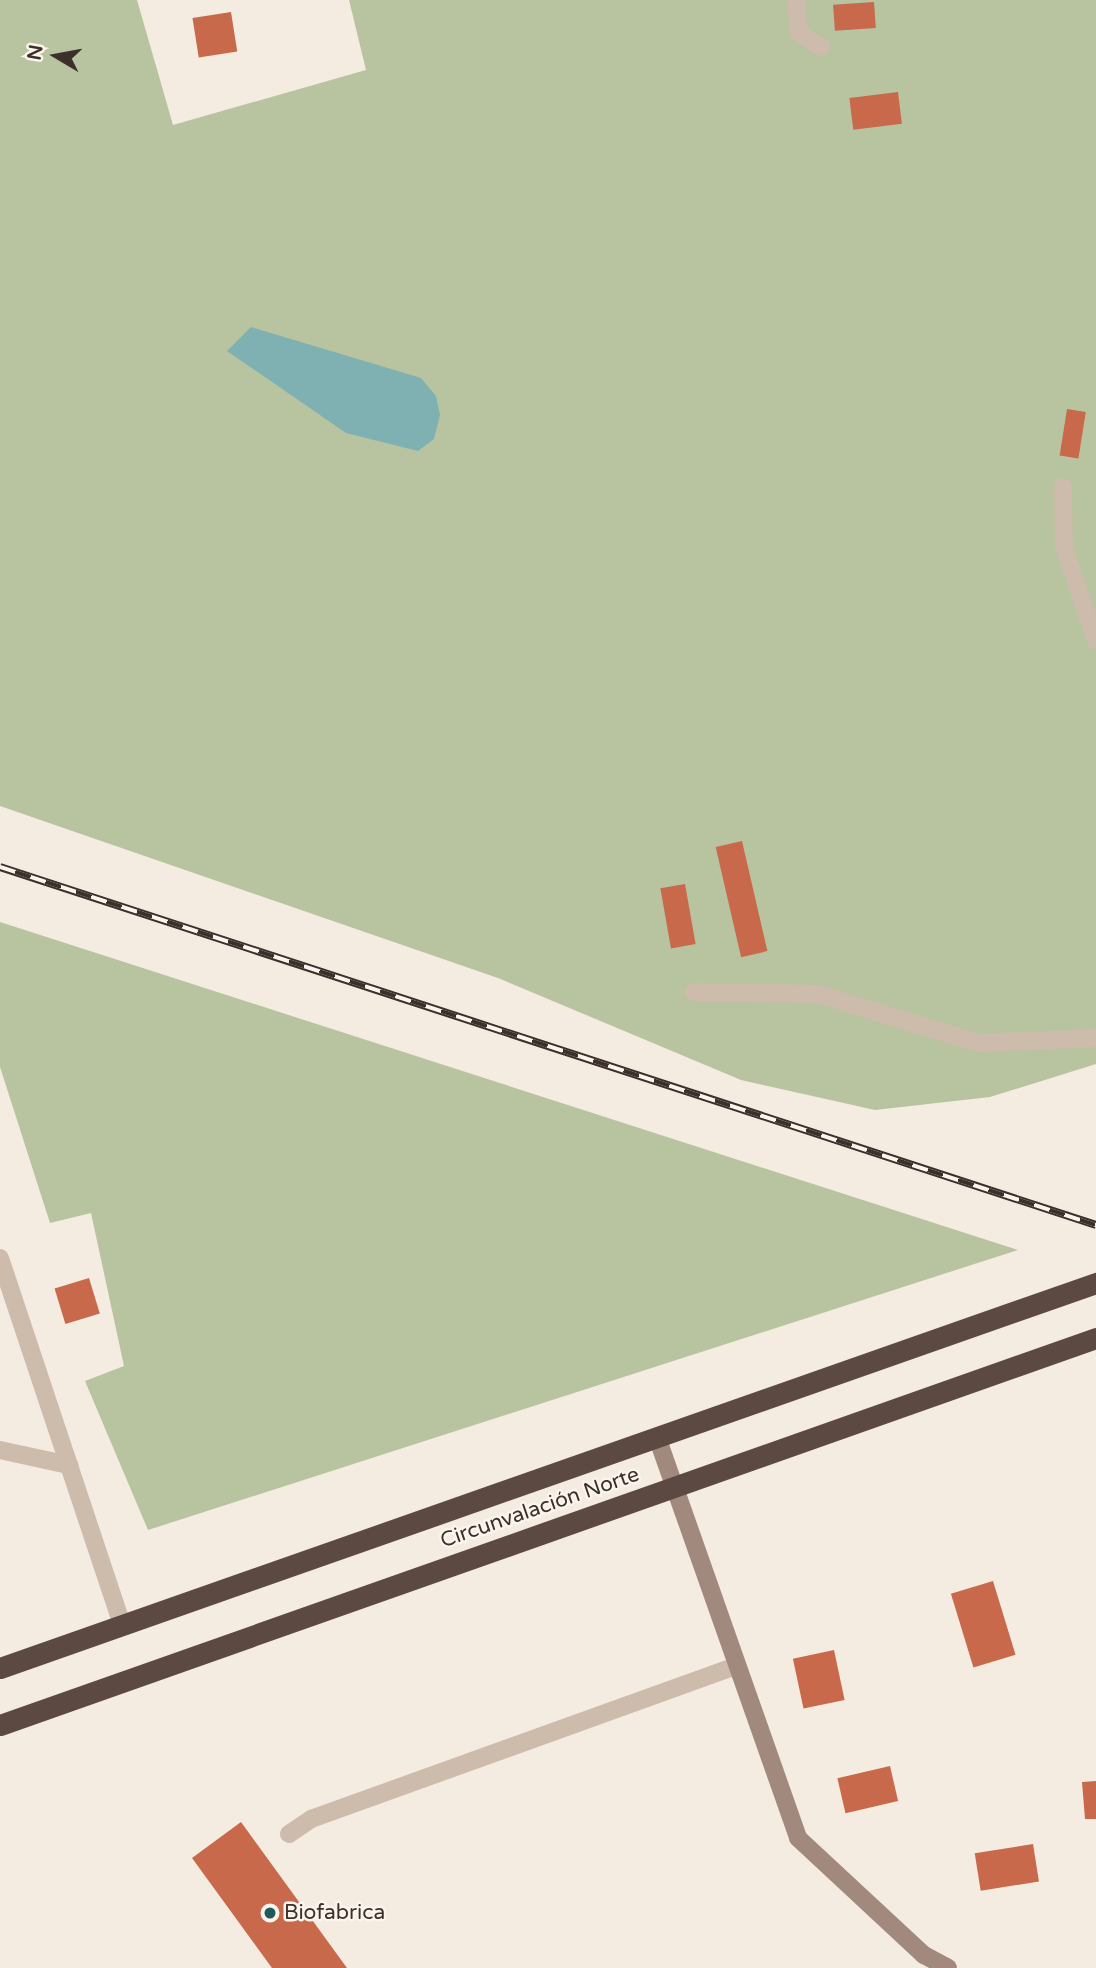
<!DOCTYPE html>
<html>
<head>
<meta charset="utf-8">
<style>
  body { margin:0 }
  #map { position:relative; width:1096px; height:1968px; overflow:hidden; background:#f4ebe1; font-family:"Varela Round",sans-serif }
  div>[style] { position:absolute }
  [style*='--x'] { left:calc(var(--x)*1px); top:calc(var(--y)*1px); width:calc(var(--w)*1px); rotate:calc(var(--a)*1deg) }
  .green>* { inset:0; background:#b8c4a0 }
  .water>* { inset:0; background:#7fb0b2 }
  .building>* { inset:0; background:#c8694b; transform-origin:0 0 }
  .lane>* { height:18px; margin:-9px; padding:0 9px; transform-origin:9px; border-radius:9px; background:#cdbbac }
  .secondary>* { height:18px; margin:-9px; padding:0 9px; transform-origin:9px; border-radius:9px; background:#a18a7d }
  .highway>* { height:21px; margin:-10.5px; padding:0 10.5px; transform-origin:10.5px; border-radius:10.5px; background:#5c4a42 }
  .rail>* { height:8px; margin-top:-4px; transform-origin:0; background:repeating-linear-gradient(90deg,#fbf5ee 0 16px,#3b302b 0 32px); box-sizing:border-box; border-block:2px solid #3b302b }
  .dots>* { width:19px; height:19px; translate:-50% -50%; box-sizing:border-box; border:4px solid #fbf5ee; border-radius:50% }
  span { translate:-50% -50%; white-space:nowrap; text-align:center; line-height:1.15; -webkit-text-stroke:5px #fbf5ee; paint-order:stroke }
  .street-label { font-size:21px; color:#3b302b }
  .poi-label { font-size:21px; color:#3b302b }
  .left { translate:0 -50%; text-align:left }
  .north { position:absolute; left:21px; top:21px; width:70px; height:70px; -webkit-text-stroke:5px #fbf5ee; paint-order:stroke; rotate:280deg; font-size:19px; font-weight:700; line-height:28px; text-align:center; color:#3b302b }
  .north::after { content:''; display:block; margin:auto; width:24px; height:32px; background:#3b302b; clip-path:polygon(50% 0,100% 100%,50% 72%,0 100%) }
</style>
</head>
<body>
<div id="map">
  <div class="green">
    <div style="clip-path:polygon(0 0,137px 0,173px 125px,366px 70px,349px 0,1096px 0,1096px 1064px,990px 1097px,875px 1110px,741px 1080px,498px 978px,0 806px)"></div>
    <div style="clip-path:polygon(0 922px,1018px 1250px,148px 1530px,85px 1381px,124px 1366px,91px 1213px,50px 1223px,0 1067px)"></div>
  </div>
  <div class="water">
    <div style="clip-path:polygon(251px 327px,421px 378px,436px 396px,440px 415px,434px 439px,418px 451px,346px 433px,227px 351px)"></div>
  </div>
  <div class="building">
    <div style="left:874px;top:2px;width:26px;height:41px;rotate:86deg"></div>
    <div style="left:231px;top:12px;width:40px;height:39px;rotate:81deg"></div>
    <div style="left:898px;top:92px;width:32px;height:49px;rotate:83deg"></div>
    <div style="left:1067px;top:409px;width:19px;height:47px;rotate:9deg"></div>
    <div style="left:742px;top:841px;width:113px;height:27px;rotate:77deg"></div>
    <div style="left:685px;top:884px;width:61px;height:25px;rotate:80deg"></div>
    <div style="left:89px;top:1278px;width:37px;height:36px;rotate:73deg"></div>
    <div style="left:993px;top:1581px;width:77px;height:44px;rotate:73deg"></div>
    <div style="left:834px;top:1650px;width:51px;height:42px;rotate:78deg"></div>
    <div style="left:890px;top:1766px;width:36px;height:54px;rotate:77deg"></div>
    <div style="clip-path:polygon(1096px 1781px,1096px 1819px,1085px 1819px,1082px 1782px)"></div>
    <div style="clip-path:polygon(241px 1822px,347px 1968px,272px 1968px,192px 1858px)"></div>
    <div style="left:1033px;top:1844px;width:38px;height:59px;rotate:81deg"></div>
  </div>
  <div class="lane">
    <div style="--x:796;--y:0;--w:33;--a:85"></div>
    <div style="--x:799;--y:33;--w:26;--a:32"></div>
    <div style="--x:1063;--y:487;--w:61;--a:89.1"></div>
    <div style="--x:1064;--y:548;--w:98;--a:71"></div>
    <div style="--x:694;--y:992;--w:124;--a:0.9"></div>
    <div style="--x:818;--y:994;--w:167;--a:17"></div>
    <div style="--x:978;--y:1043;--w:118;--a:-2.4"></div>
    <div style="--x:0;--y:1258;--w:387;--a:71.6"></div>
    <div style="--x:0;--y:1450;--w:71;--a:12.3"></div>
    <div style="--x:289;--y:1834;--w:27;--a:-34"></div>
    <div style="--x:311;--y:1819;--w:449;--a:-19.8"></div>
  </div>
  <div class="secondary">
    <div style="--x:657;--y:1437;--w:425;--a:70.6"></div>
    <div style="--x:798;--y:1838;--w:172;--a:42.9"></div>
    <div style="--x:924;--y:1955;--w:27;--a:28"></div>
  </div>
  <div class="highway">
    <div style="--x:0;--y:1668;--w:1162;--a:-19.36"></div>
    <div style="--x:0;--y:1725;--w:1162;--a:-19.45"></div>
  </div>
  <div class="rail">
    <div style="--x:0;--y:867;--w:1153;--a:18.09"></div>
  </div>
  <div class="dots">
    <div style="left:270px;top:1913px;background:#1f5a5e"></div>
  </div>
  <div class="street-label">
    <span style="left:540px;top:1508px;rotate:-19deg">Circunvalación Norte</span>
  </div>
  <div class="poi-label">
    <span class="left" style="left:284px;top:1913px">Biofabrica</span>
  </div>
  <div class="north">N</div>
</div>
</body>
</html>
